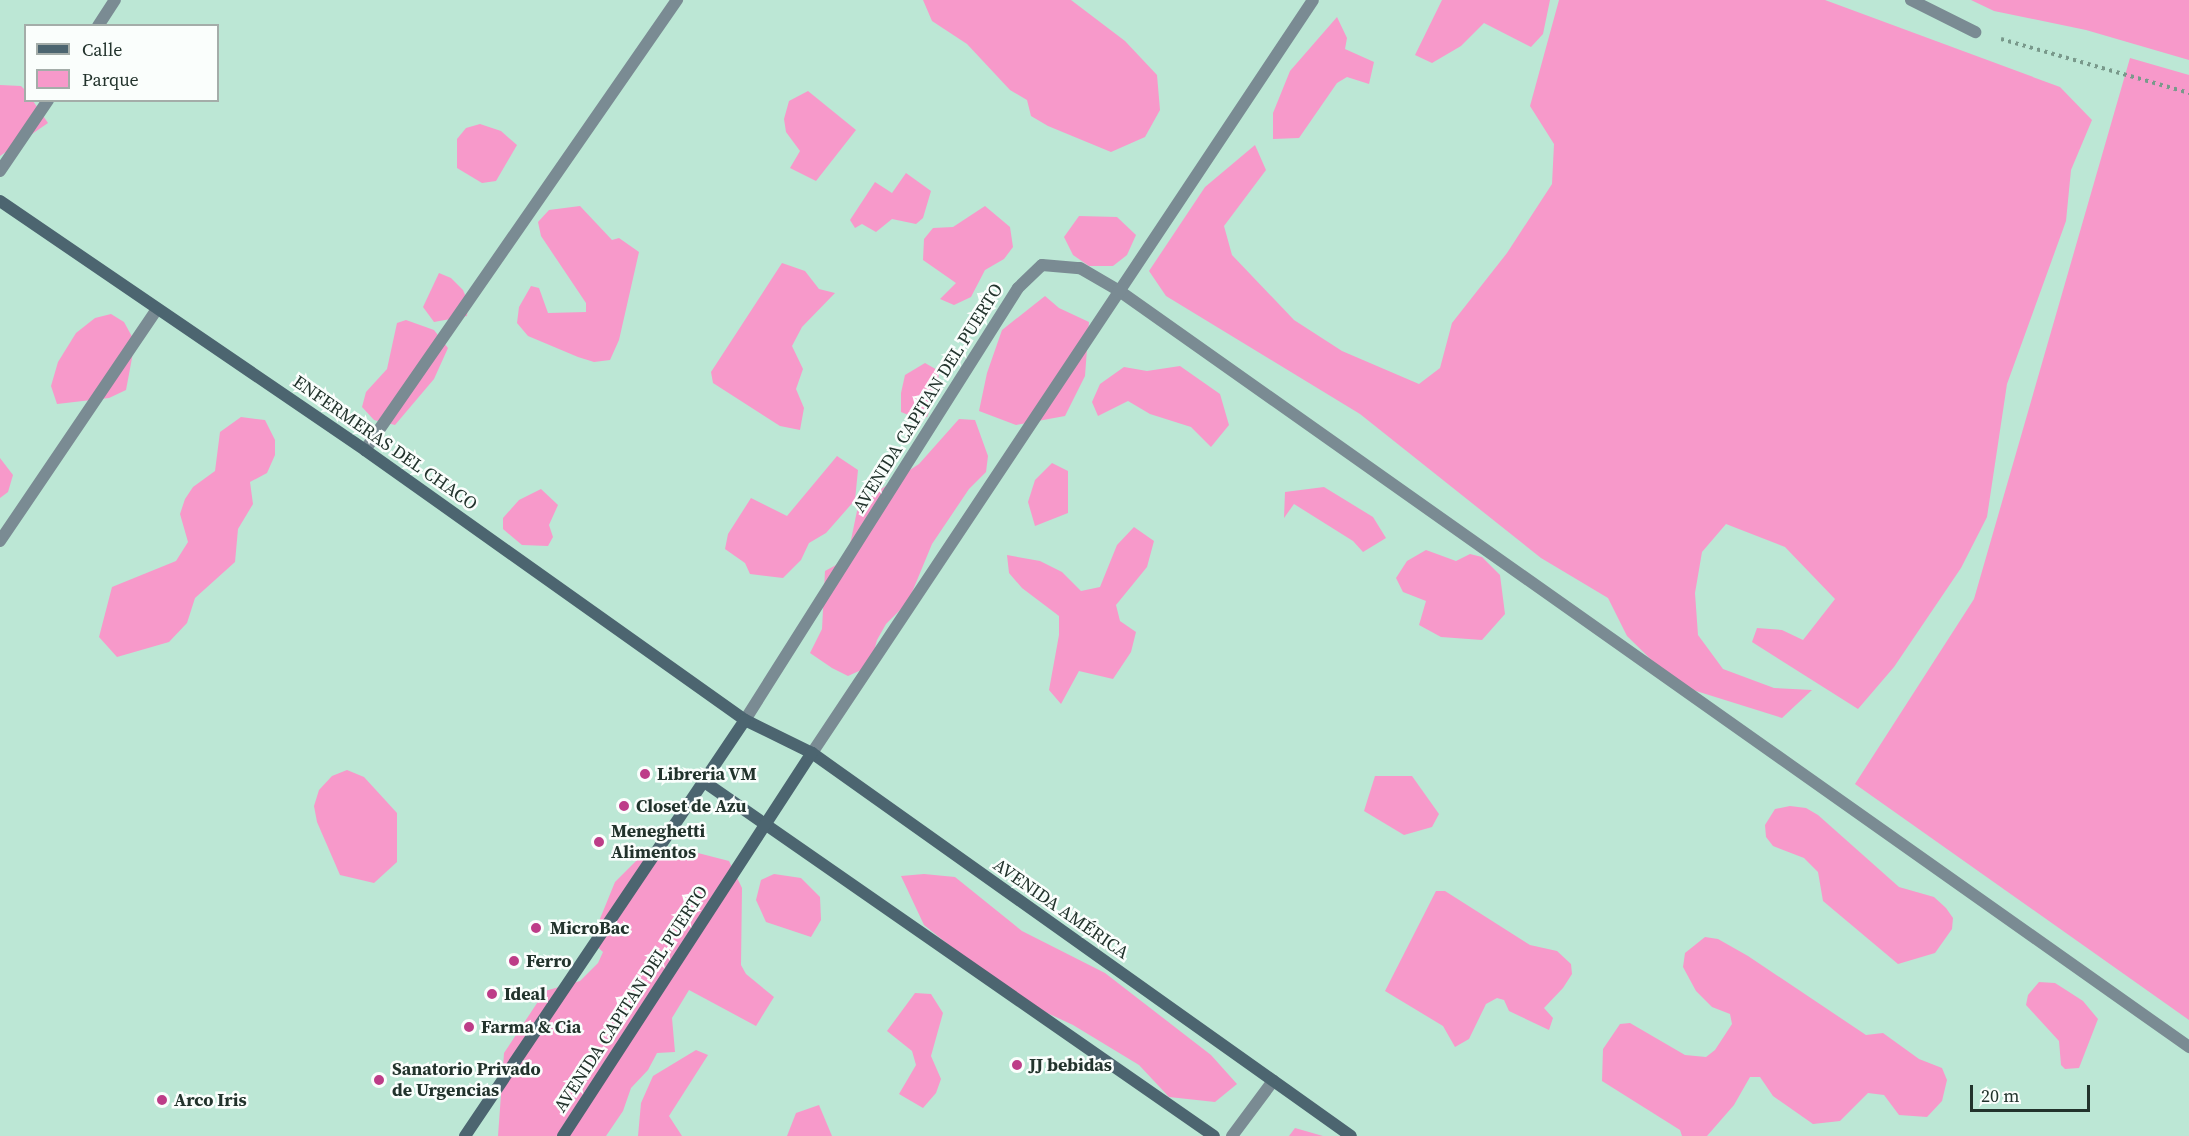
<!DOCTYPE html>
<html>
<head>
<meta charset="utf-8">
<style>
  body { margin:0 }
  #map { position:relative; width:2189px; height:1136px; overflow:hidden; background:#bce7d5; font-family:"Source Serif 4",serif }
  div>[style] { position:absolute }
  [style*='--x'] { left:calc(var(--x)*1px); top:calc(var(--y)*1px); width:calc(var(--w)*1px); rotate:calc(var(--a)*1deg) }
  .green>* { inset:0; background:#f799ca }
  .path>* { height:4px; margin-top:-2px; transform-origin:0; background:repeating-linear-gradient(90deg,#79998b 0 3px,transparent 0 7.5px) }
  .street>* { height:12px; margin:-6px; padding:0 6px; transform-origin:6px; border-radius:6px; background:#7a8b93 }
  .secondary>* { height:12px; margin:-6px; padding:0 6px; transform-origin:6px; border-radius:6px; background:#4c6570 }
  .dots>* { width:16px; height:16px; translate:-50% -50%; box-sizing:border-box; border:3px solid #fafefc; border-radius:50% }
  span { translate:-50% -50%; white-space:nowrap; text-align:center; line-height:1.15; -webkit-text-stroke:5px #fafefc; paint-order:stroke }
  .street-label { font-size:18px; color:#22332c }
  .poi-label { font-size:18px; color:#22332c; font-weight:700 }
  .left { translate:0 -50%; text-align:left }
  .legend { position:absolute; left:24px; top:24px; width:195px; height:78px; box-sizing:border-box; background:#fafefc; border:2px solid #a4ada9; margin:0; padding:8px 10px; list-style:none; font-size:18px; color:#22332c }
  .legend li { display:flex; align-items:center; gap:12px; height:30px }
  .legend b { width:30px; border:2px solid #a4ada9 }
  .scale { position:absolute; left:1970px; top:1085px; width:120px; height:27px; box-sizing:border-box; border:3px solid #22332c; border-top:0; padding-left:8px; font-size:18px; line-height:21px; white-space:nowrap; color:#22332c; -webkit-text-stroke:4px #fafefc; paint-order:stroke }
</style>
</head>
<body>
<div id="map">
  <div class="green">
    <div style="clip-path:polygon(923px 0,1071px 0,1125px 41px,1157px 75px,1160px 110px,1145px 137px,1111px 152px,1048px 126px,1031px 116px,1027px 100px,1010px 90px,967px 44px,932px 21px)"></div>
    <div style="clip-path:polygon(1442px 0,1550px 0,1543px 34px,1531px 47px,1484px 23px,1461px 46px,1432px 63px,1415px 55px)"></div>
    <div style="clip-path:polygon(1559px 0,1825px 0,2060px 87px,2092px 120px,2071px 170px,2066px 221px,2007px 384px,1987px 517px,1961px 568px,1894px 667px,1858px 709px,1752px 642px,1757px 628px,1782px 630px,1803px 640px,1835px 599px,1785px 547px,1726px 524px,1702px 552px,1695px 593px,1698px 635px,1723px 669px,1774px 688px,1812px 690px,1782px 718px,1677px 685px,1627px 636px,1608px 598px,1541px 558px,1360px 414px,1166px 296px,1149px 271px,1205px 187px,1255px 145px,1266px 170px,1224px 226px,1232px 255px,1294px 320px,1342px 351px,1419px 384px,1440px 368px,1452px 323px,1507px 253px,1552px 184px,1554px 144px,1530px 106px)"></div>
    <div style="clip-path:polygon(1971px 0,2189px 0,2189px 60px,2086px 30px,1994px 11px)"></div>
    <div style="clip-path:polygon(1337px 17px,1347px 38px,1345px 49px,1374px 62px,1369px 84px,1347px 77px,1337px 83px,1299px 138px,1273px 139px,1273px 113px,1290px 71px)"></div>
    <div style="clip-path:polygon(2130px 58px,2189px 75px,2189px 1020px,1855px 784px,1974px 599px)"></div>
    <div style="clip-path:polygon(0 85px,21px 86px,25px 90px,26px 100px,33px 101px,48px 123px,0 156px)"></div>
    <div style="clip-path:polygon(808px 91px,856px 130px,816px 181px,790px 168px,800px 151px,786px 132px,784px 119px,789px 101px)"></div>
    <div style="clip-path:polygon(480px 124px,501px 131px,517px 145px,496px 181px,482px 183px,457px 168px,457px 139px,466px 128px)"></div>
    <div style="clip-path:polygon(906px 173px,931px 191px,923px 218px,916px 224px,892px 219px,876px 232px,862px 224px,855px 228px,850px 220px,875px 182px,892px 193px)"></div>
    <div style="clip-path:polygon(580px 206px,612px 240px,619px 238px,639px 252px,619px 340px,610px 360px,594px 362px,578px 357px,528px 336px,517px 323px,519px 307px,531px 286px,539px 288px,548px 313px,586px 312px,586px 303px,541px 236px,538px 222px,549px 210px)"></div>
    <div style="clip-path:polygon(985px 206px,1010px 227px,1013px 247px,1004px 259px,985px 270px,971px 297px,954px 305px,940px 299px,956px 283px,923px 260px,924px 239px,933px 228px,953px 227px)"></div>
    <div style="clip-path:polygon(1079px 216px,1117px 217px,1136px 235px,1127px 255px,1113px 266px,1089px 266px,1073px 255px,1064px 237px)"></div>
    <div style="clip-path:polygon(782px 263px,805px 271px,819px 289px,835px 293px,802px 327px,792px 346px,803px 369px,796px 389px,804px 408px,800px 430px,780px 426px,713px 383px,711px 372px)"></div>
    <div style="clip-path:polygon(439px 273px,451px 278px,463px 290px,468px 302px,467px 316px,434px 322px,423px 307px)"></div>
    <div style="clip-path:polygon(1045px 296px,1059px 308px,1089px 322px,1085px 376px,1065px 416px,1016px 425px,979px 411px,987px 373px,1002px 330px)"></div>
    <div style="clip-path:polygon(111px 314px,124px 322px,135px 342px,126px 390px,109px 398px,57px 404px,51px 386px,58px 362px,76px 333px,95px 318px)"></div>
    <div style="clip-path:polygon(406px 320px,434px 330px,448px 348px,434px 379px,395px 425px,374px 420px,362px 407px,366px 392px,387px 369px,397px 323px)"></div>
    <div style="clip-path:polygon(925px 363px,939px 371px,937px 392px,927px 417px,916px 418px,901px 412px,901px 393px,905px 375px)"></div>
    <div style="clip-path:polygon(1180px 366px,1220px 394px,1229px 425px,1211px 447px,1191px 427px,1150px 414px,1128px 401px,1098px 416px,1092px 402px,1100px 384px,1124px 367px,1147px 371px)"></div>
    <div style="clip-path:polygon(241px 417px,265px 420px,275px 440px,275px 455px,267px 473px,250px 482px,253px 504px,238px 529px,235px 562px,195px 598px,187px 623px,169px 642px,117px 657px,99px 637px,112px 587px,176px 561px,188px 542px,180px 514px,185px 499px,193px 487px,215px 471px,220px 432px)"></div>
    <div style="clip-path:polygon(959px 419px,975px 420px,988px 456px,986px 472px,969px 489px,932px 544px,908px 602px,886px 624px,877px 640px,870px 666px,848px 676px,832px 668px,810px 653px,822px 629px,825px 571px,847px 559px,857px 511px,875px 493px,919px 464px)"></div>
    <div style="clip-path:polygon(837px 456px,858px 470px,855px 500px,826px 533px,809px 543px,801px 560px,783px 578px,750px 574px,745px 563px,725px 549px,728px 534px,751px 498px,787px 516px)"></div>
    <div style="clip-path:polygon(0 458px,13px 475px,8px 492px,0 498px)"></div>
    <div style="clip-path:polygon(1052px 463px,1068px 471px,1068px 513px,1035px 526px,1028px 502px,1035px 480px)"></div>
    <div style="clip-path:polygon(1324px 487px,1373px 517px,1386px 538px,1363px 552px,1353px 541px,1294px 504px,1284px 518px,1285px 492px)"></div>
    <div style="clip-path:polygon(541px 489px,558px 505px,549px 525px,553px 537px,548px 546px,522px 545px,503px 529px,503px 518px,519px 500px)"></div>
    <div style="clip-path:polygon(1134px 527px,1154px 541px,1147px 567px,1116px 605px,1120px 621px,1136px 632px,1131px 652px,1113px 679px,1079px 671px,1061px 704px,1049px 690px,1059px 635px,1059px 616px,1022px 588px,1009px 573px,1007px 555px,1040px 561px,1062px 572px,1081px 591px,1100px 587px,1117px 545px)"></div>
    <div style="clip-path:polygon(1426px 550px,1456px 561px,1470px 554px,1482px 557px,1500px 575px,1505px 614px,1482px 640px,1441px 637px,1419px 625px,1426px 601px,1403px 592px,1396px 578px,1407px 561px)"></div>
    <div style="clip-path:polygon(347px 770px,364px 777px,397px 813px,397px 862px,374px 883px,340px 875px,317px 822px,314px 806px,319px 790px,332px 776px)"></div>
    <div style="clip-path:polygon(1375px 776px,1412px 776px,1439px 814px,1432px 827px,1404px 835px,1364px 811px)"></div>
    <div style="clip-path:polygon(1790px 806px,1806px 808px,1818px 815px,1899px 887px,1934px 897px,1946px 908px,1953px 918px,1952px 929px,1935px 953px,1898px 964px,1823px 901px,1818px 872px,1804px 858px,1773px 846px,1766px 837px,1765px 825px,1775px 809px)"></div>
    <div style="clip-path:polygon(694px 852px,729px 861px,742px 888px,741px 965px,746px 974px,774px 997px,756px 1026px,689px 990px,672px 1018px,675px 1052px,657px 1053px,648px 1070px,631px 1088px,623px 1111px,606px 1136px,498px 1136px,504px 1053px,545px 991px,580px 981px,598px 963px,603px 952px,594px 944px,595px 931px,615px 882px,639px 858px)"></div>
    <div style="clip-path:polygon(774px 874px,801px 878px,820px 897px,821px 920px,811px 937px,766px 922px,756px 900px,761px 880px)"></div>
    <div style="clip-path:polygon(924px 874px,955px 877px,1022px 931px,1105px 973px,1211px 1055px,1237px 1084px,1215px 1102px,1169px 1097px,1139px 1065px,1073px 1025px,1015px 998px,924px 925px,901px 876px)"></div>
    <div style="clip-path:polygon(1436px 891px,1445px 891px,1530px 945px,1557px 951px,1571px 964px,1572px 974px,1563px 988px,1544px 1008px,1553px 1018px,1549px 1030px,1509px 1011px,1504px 1000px,1497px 998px,1486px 1004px,1469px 1039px,1455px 1047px,1443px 1026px,1385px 991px)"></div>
    <div style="clip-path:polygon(1705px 937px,1718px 939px,1748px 956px,1866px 1035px,1883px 1033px,1919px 1059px,1942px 1068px,1947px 1080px,1942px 1101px,1927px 1117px,1899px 1115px,1884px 1095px,1868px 1093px,1840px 1121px,1813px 1124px,1773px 1096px,1760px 1077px,1750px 1077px,1734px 1105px,1707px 1136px,1682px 1136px,1680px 1130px,1602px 1081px,1603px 1049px,1620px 1024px,1630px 1023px,1685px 1055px,1706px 1057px,1715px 1050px,1732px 1024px,1730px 1014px,1712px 1007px,1696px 991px,1683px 967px,1685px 953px)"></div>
    <div style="clip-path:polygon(2039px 982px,2055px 983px,2066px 990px,2083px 1001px,2098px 1019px,2079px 1068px,2065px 1069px,2061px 1065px,2059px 1041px,2026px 1005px,2028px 995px)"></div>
    <div style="clip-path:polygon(915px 993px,931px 994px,943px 1013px,931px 1056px,941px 1079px,936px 1093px,923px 1108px,899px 1094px,916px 1065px,912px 1051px,887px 1031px)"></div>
    <div style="clip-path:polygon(696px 1050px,708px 1055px,669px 1116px,682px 1136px,638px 1136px,641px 1103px,653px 1076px)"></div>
    <div style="clip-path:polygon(819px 1105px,832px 1136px,787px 1136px,796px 1113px)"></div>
    <div style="clip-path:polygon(1295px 1128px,1323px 1136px,1324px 1136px,1289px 1136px)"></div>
  </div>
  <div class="path">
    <div style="--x:2001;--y:39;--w:196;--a:16"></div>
  </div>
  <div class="street">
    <div style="--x:1911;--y:0;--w:72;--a:26.6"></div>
    <div style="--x:98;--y:26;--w:31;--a:-57"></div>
    <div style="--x:0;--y:171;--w:86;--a:-55.9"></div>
    <div style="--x:365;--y:450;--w:548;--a:-55.27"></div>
    <div style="--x:0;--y:541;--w:280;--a:-55.9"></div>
    <div style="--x:745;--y:720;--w:511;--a:-57.71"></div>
    <div style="--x:1018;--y:288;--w:33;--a:-44"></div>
    <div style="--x:1042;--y:265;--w:38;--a:5"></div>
    <div style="--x:1080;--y:268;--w:44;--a:30.1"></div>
    <div style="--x:1118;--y:290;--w:1312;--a:35.25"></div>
    <div style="--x:812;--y:753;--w:904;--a:-56.36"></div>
    <div style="--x:1232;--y:1136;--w:69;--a:-53.3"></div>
  </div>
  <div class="secondary">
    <div style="--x:0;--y:201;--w:442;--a:34.3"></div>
    <div style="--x:365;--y:450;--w:466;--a:35.4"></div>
    <div style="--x:745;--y:720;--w:75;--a:26.2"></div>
    <div style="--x:812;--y:753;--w:661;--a:35.4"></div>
    <div style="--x:703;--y:781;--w:622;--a:34.79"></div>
    <div style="--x:465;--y:1136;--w:501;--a:-56.06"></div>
    <div style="--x:563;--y:1136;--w:457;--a:-57"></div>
  </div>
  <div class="dots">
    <div style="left:645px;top:774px;background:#bd3d88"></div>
    <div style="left:624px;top:806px;background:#bd3d88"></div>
    <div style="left:599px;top:842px;background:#bd3d88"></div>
    <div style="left:536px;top:928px;background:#bd3d88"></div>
    <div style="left:514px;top:961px;background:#bd3d88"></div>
    <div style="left:492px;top:994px;background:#bd3d88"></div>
    <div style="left:469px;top:1027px;background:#bd3d88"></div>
    <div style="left:1017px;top:1065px;background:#bd3d88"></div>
    <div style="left:379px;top:1080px;background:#bd3d88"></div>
    <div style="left:162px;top:1100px;background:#bd3d88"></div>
  </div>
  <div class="street-label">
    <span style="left:928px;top:398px;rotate:-58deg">AVENIDA CAPITAN DEL PUERTO</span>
    <span style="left:385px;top:443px;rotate:35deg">ENFERMERAS DEL CHACO</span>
    <span style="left:1061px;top:909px;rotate:35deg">AVENIDA AMÉRICA</span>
    <span style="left:631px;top:999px;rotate:-57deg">AVENIDA CAPITAN DEL PUERTO</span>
  </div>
  <div class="poi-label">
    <span class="left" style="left:657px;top:774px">Libreria VM</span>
    <span class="left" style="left:636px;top:806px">Closet de Azu</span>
    <span class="left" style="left:611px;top:842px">Meneghetti<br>Alimentos</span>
    <span class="left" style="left:550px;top:928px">MicroBac</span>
    <span class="left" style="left:526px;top:961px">Ferro</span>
    <span class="left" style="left:504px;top:994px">Ideal</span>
    <span class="left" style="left:481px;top:1027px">Farma &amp; Cia</span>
    <span class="left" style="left:1029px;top:1065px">JJ bebidas</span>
    <span class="left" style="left:392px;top:1080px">Sanatorio Privado<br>de Urgencias</span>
    <span class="left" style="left:174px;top:1100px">Arco Iris</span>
  </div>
  <ul class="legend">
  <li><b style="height:8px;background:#4c6570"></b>Calle</li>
  <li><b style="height:16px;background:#f799ca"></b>Parque</li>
  </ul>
  <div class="scale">20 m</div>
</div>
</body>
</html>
